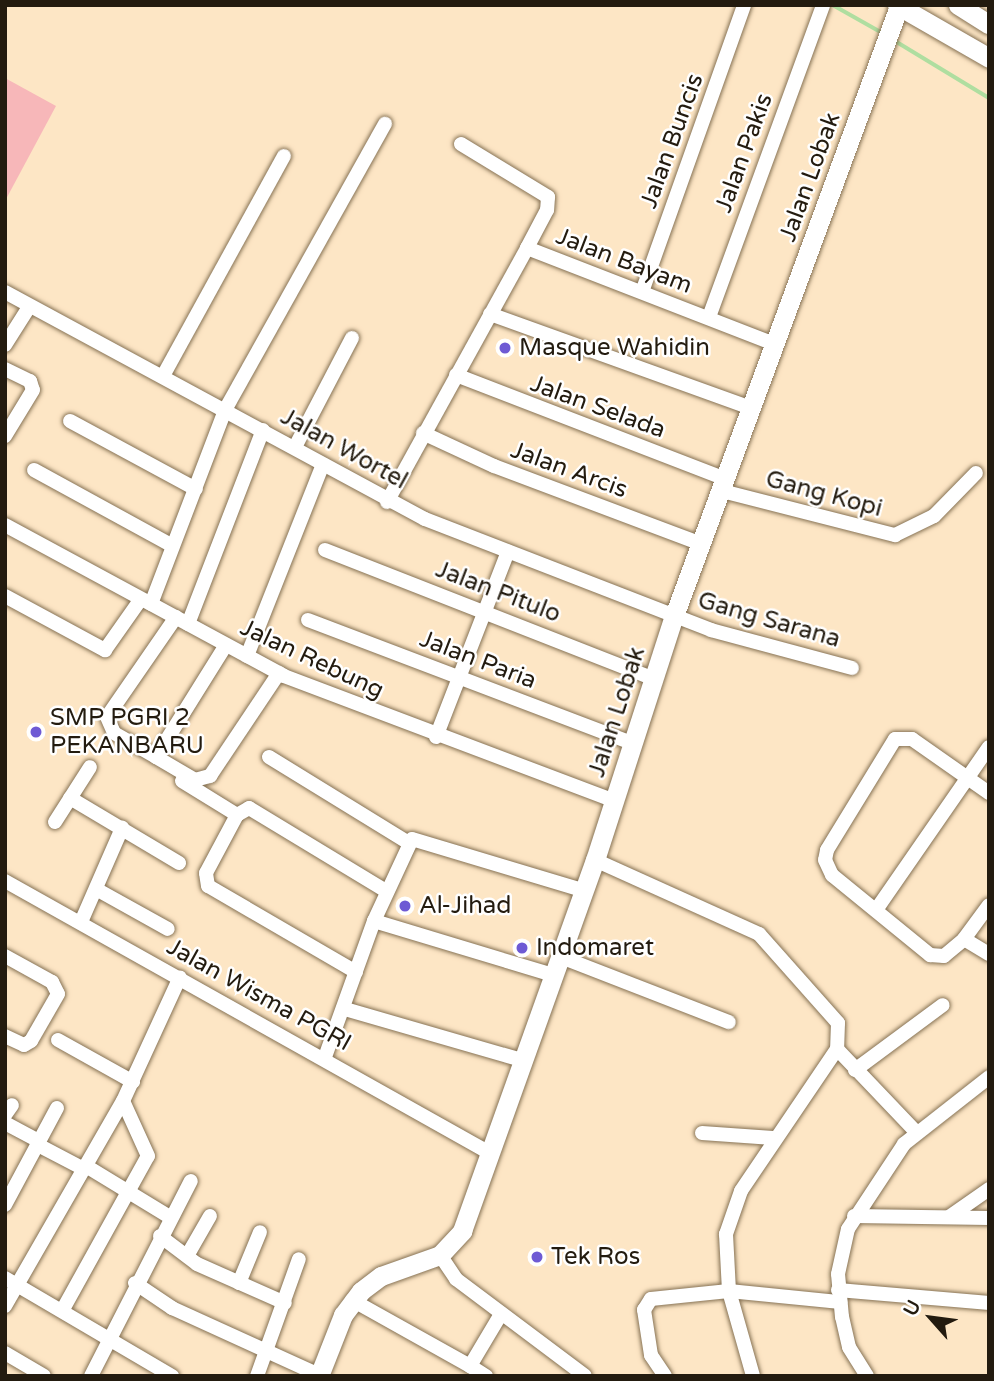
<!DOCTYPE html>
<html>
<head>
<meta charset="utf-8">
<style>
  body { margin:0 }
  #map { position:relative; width:994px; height:1381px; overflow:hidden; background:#fde6c5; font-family:"Varela Round",sans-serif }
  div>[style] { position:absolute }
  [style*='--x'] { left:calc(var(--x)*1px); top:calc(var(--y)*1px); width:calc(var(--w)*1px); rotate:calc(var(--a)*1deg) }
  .green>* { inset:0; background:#f7b7b9 }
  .stream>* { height:3.5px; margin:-1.75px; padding:0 1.75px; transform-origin:1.75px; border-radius:1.75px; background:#afdea0 }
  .roads { filter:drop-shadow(0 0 2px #867254) drop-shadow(0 0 2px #867254) }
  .minor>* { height:14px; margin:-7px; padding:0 7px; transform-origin:7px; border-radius:7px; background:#fff }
  .major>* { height:19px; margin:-9.5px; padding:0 9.5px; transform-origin:9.5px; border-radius:9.5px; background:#fff }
  .dots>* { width:19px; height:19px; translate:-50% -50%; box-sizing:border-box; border:4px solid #fff; border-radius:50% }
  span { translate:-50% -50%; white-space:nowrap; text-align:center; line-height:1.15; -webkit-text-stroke:5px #fff; paint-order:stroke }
  .street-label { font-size:24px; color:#231b0f }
  .poi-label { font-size:24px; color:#231b0f }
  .left { translate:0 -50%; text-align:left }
  .frame { position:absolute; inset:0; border:7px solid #231b0f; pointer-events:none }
  .north { position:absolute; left:896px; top:1283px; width:70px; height:70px; -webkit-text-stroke:5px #fff; paint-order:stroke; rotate:298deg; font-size:19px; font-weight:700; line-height:28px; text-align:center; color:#231b0f }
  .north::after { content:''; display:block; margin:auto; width:24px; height:32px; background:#231b0f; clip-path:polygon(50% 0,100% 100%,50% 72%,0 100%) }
</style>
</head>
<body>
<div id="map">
  <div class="green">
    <div style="clip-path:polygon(5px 78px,56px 106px,5px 201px)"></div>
  </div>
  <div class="stream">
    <div style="--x:833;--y:5;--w:53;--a:29.5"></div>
    <div style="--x:897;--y:42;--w:108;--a:31.3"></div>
  </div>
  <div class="roads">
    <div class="minor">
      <div style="--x:461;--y:144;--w:102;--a:31.3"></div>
      <div style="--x:548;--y:197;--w:13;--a:94"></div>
      <div style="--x:547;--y:210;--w:43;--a:117.8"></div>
      <div style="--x:527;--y:248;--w:266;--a:21.2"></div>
      <div style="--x:5;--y:292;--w:477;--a:28.4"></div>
      <div style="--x:425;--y:519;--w:307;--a:21.2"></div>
      <div style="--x:711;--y:630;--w:146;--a:15.1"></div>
      <div style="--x:642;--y:292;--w:305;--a:-70.4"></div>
      <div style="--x:490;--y:314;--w:277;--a:19.8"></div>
      <div style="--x:709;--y:317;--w:332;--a:-69.9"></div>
      <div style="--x:5;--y:345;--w:45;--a:-57.7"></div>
      <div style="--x:5;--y:369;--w:28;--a:26"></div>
      <div style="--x:30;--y:381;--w:9;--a:72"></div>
      <div style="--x:33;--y:390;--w:54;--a:121.3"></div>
      <div style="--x:456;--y:375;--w:289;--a:21.1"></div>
      <div style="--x:163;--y:376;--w:251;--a:-61.2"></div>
      <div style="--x:70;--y:421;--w:143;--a:28.4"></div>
      <div style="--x:423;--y:433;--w:78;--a:24.9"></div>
      <div style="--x:494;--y:466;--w:222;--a:20.6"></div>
      <div style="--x:295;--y:447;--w:123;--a:-62.4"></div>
      <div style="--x:34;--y:470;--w:158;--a:28.7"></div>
      <div style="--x:722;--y:491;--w:179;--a:14.3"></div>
      <div style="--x:895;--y:535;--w:43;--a:-26"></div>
      <div style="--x:934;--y:516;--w:60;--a:-45.7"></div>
      <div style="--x:387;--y:502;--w:290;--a:-61.1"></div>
      <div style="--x:5;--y:525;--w:317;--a:28.4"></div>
      <div style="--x:284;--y:676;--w:353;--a:20.7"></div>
      <div style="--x:325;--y:550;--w:353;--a:21.4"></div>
      <div style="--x:5;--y:596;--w:114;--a:28.4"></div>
      <div style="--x:105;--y:650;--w:62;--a:-54.8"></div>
      <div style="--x:151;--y:604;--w:208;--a:-69.1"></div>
      <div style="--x:225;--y:410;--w:328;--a:-60.8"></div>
      <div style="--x:176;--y:617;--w:121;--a:124.6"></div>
      <div style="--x:107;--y:717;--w:17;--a:66"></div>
      <div style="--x:114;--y:733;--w:48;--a:29.7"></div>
      <div style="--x:156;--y:757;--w:132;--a:-58"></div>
      <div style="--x:308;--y:620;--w:347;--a:20.8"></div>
      <div style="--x:188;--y:624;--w:208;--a:-68.9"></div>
      <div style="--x:247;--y:656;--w:206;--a:-68.4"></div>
      <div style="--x:436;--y:737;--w:199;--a:-68.8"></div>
      <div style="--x:156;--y:757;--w:45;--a:30.5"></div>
      <div style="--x:195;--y:780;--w:16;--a:-15"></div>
      <div style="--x:210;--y:776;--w:124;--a:-56.2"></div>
      <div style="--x:269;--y:757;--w:162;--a:31.6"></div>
      <div style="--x:182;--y:781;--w:65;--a:31.7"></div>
      <div style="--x:989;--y:793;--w:94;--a:-145"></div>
      <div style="--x:912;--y:739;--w:17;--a:180"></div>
      <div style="--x:895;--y:739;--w:130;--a:121.5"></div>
      <div style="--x:827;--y:850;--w:10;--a:101"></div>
      <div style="--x:825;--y:860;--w:17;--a:65"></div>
      <div style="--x:832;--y:875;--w:127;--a:39.2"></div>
      <div style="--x:930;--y:955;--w:14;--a:4"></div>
      <div style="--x:944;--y:956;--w:26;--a:-40"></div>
      <div style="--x:964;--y:939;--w:29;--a:31"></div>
      <div style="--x:70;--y:798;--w:127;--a:30.8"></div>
      <div style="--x:55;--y:822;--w:65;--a:-57.5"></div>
      <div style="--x:595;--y:860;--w:180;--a:24.3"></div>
      <div style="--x:759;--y:934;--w:119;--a:48.4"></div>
      <div style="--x:838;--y:1023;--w:26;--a:92"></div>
      <div style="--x:837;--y:1049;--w:171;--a:124.1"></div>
      <div style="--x:741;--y:1191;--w:46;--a:109.2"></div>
      <div style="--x:726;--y:1234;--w:57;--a:87"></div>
      <div style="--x:729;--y:1291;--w:88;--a:74.2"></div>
      <div style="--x:5;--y:881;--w:554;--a:29.3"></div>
      <div style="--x:96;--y:889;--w:82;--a:29.1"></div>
      <div style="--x:876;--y:910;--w:198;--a:-55.3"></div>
      <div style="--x:374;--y:921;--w:187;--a:16.8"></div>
      <div style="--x:81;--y:922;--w:103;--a:-66.4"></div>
      <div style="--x:964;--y:939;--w:42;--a:-53.7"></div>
      <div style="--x:5;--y:956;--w:54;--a:29"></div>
      <div style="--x:52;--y:982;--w:13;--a:63"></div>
      <div style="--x:58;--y:994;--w:54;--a:119.9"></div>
      <div style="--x:31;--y:1041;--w:8;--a:150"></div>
      <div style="--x:24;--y:1045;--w:21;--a:-155"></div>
      <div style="--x:561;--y:957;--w:180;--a:21.2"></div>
      <div style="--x:356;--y:972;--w:171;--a:-149.8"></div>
      <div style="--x:208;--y:886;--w:13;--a:-99"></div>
      <div style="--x:206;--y:873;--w:66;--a:-61.9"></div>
      <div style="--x:237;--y:815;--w:14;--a:-30"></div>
      <div style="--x:249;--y:808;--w:160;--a:31.2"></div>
      <div style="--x:345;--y:1009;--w:184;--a:16.1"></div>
      <div style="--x:58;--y:1040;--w:86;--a:29.2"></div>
      <div style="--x:837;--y:1049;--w:115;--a:46.4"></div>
      <div style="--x:325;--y:1057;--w:145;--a:-70.2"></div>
      <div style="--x:374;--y:921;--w:90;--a:-65.1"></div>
      <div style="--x:412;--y:839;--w:181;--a:16.7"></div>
      <div style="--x:855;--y:1070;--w:109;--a:-36.5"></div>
      <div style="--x:5;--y:1115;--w:12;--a:-55"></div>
      <div style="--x:5;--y:1123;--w:38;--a:28"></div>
      <div style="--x:702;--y:1133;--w:71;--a:4"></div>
      <div style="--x:38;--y:1145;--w:52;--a:27.6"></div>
      <div style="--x:86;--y:1166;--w:98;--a:31.3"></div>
      <div style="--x:5;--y:1205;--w:110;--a:-61.8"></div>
      <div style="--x:854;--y:1216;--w:135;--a:0.8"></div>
      <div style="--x:949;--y:1217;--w:49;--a:-35"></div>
      <div style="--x:160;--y:1236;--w:46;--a:37.1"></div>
      <div style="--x:197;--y:1264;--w:96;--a:23.9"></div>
      <div style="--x:440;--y:1255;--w:29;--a:56"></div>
      <div style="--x:456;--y:1279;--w:161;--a:36.9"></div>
      <div style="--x:187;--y:1256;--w:46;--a:-60.1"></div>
      <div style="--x:5;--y:1278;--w:194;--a:30.4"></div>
      <div style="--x:135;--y:1283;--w:45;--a:34"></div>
      <div style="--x:172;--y:1308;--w:162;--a:24.5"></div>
      <div style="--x:239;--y:1283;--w:55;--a:-67.6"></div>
      <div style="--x:838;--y:1290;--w:152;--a:4.9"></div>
      <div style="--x:352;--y:1300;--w:135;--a:29.2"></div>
      <div style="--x:470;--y:1366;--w:61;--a:-59.2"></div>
      <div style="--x:5;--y:1306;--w:237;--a:-60.1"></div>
      <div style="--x:123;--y:1101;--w:136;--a:-65.3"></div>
      <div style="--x:62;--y:1311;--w:177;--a:-61"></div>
      <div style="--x:148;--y:1156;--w:60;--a:-114.4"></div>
      <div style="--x:5;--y:1353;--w:45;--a:30.5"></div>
      <div style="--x:470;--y:1366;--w:19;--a:32"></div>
      <div style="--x:91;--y:1376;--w:219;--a:-62.9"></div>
      <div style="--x:257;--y:1376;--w:124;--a:-70.3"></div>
      <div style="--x:665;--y:1376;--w:25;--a:-124"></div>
      <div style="--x:651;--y:1355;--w:46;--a:-98.8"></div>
      <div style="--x:644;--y:1310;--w:13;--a:-58"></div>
      <div style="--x:651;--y:1299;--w:78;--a:-5.9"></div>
      <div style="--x:729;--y:1291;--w:112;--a:5.7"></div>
      <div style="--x:867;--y:1376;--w:34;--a:-122"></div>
      <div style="--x:849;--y:1347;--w:31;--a:-103"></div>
      <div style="--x:842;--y:1317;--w:43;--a:-95.3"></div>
      <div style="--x:838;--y:1274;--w:46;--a:-77.5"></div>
      <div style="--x:848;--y:1229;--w:102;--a:-56.6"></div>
      <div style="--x:904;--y:1144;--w:108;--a:-38.2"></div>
    </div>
    <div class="major">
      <div style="--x:897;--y:5;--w:106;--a:29.9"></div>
      <div style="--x:958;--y:5;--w:36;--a:32"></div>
      <div style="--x:319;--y:1376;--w:66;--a:-68.5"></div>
      <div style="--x:343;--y:1315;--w:30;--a:-53"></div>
      <div style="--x:361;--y:1291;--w:25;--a:-37"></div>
      <div style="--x:381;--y:1276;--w:63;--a:-19.6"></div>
      <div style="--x:440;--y:1255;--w:33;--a:-47"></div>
      <div style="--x:462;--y:1231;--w:394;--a:-70.3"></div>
      <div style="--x:595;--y:860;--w:256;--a:-72.1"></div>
      <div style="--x:674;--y:616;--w:650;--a:-69.75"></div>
    </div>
  </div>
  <div class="dots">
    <div style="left:505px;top:348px;background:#6e5ad4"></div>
    <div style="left:36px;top:732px;background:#6e5ad4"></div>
    <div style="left:405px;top:906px;background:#6e5ad4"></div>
    <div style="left:522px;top:948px;background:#6e5ad4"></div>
    <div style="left:537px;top:1257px;background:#6e5ad4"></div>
  </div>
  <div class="street-label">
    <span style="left:672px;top:141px;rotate:-70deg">Jalan Buncis</span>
    <span style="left:744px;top:153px;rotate:-70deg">Jalan Pakis</span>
    <span style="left:810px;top:177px;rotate:-70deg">Jalan Lobak</span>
    <span style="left:624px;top:261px;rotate:21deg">Jalan Bayam</span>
    <span style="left:598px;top:407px;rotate:20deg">Jalan Selada</span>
    <span style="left:344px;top:449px;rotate:29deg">Jalan Wortel</span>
    <span style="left:569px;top:470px;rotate:20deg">Jalan Arcis</span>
    <span style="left:824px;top:494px;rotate:15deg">Gang Kopi</span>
    <span style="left:498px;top:592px;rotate:21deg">Jalan Pitulo</span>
    <span style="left:769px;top:620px;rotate:16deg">Gang Sarana</span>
    <span style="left:312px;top:659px;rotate:25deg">Jalan Rebung</span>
    <span style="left:478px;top:660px;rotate:21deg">Jalan Paria</span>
    <span style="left:617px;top:712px;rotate:-72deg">Jalan Lobak</span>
    <span style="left:259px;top:995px;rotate:29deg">Jalan Wisma PGRI</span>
  </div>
  <div class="poi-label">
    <span class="left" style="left:519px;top:348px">Masque Wahidin</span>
    <span class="left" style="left:50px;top:732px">SMP PGRI 2<br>PEKANBARU</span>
    <span class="left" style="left:419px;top:906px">Al-Jihad</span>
    <span class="left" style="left:536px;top:948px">Indomaret</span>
    <span class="left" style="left:551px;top:1257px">Tek Ros</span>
  </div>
  <div class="frame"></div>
  <div class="north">U</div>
</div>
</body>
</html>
